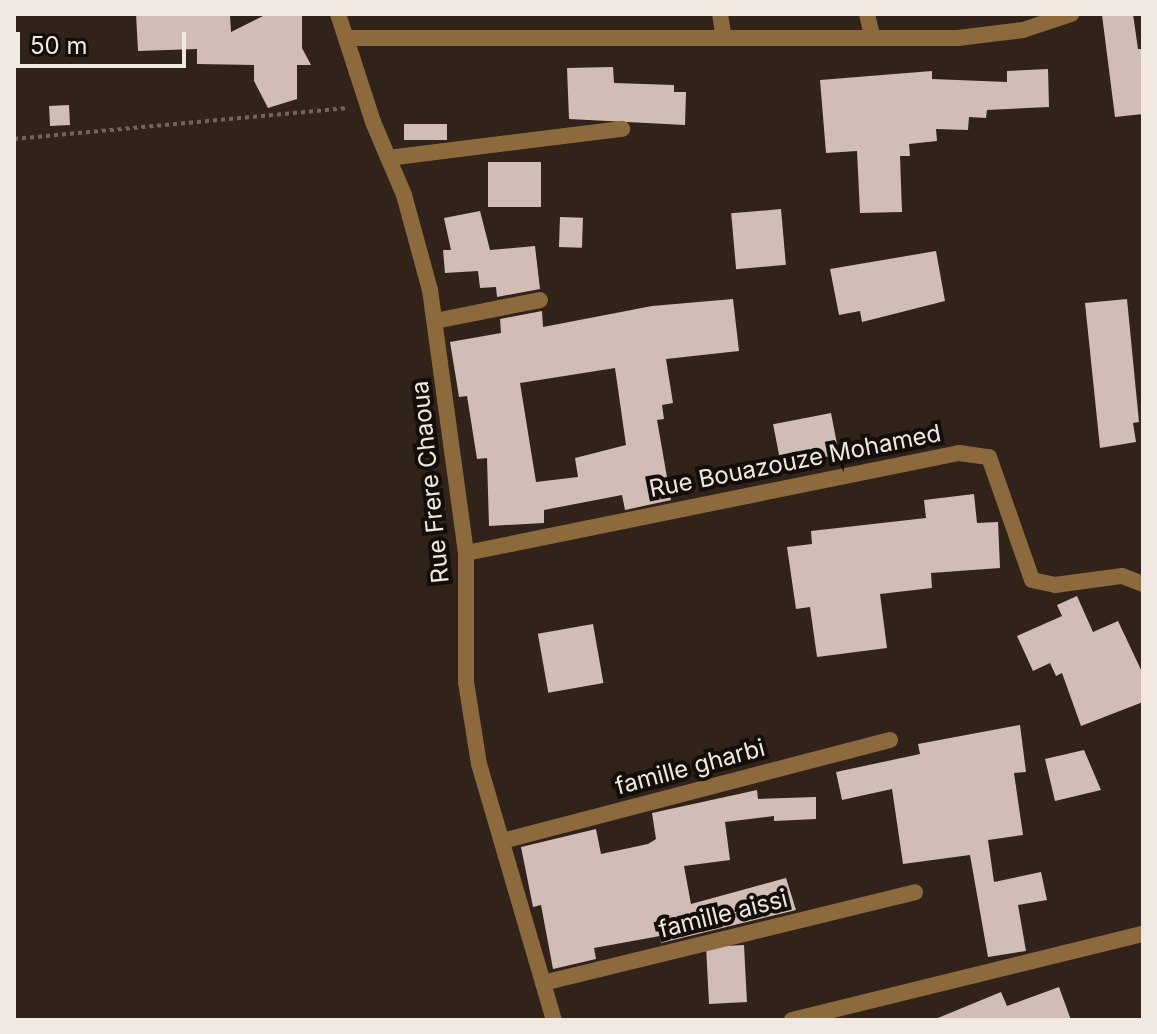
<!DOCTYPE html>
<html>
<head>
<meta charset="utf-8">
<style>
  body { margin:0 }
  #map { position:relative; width:1157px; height:1034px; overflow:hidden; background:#31231a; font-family:Inter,sans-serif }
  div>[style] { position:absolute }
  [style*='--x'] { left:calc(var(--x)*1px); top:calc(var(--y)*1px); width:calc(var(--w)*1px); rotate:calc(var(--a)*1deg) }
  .building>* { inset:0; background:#d1bcb6; transform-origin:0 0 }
  .path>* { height:4px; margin-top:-2px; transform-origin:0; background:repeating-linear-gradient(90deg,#70645c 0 4px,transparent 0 8px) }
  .street>* { height:16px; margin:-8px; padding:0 8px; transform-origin:8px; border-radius:8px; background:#8c6a3d }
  span { translate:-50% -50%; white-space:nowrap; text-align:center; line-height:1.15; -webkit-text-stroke:8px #140e0a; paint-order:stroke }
  .street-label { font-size:24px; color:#f2e8e2 }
  .frame { position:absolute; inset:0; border:16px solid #f2e8e2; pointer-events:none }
  .scale { position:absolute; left:16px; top:32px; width:170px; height:36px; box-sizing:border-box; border:4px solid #f2e8e2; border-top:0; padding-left:10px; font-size:24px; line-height:28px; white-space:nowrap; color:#f2e8e2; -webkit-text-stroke:6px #140e0a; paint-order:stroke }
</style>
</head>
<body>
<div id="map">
  <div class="building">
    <div style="clip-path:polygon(136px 14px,230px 15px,231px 32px,267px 14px,302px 14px,302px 48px,311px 65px,297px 65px,297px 99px,268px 108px,254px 81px,254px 65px,197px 64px,197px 49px,138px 51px)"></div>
    <div style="clip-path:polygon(1133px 14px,1138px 49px,1143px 49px,1143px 114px,1115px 117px,1102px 15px)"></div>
    <div style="clip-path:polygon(613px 67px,614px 83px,674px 85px,674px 92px,686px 92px,685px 125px,569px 119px,567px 68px)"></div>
    <div style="clip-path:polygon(1048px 69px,1049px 107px,987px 110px,986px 118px,969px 117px,968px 130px,936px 129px,937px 141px,909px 144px,910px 156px,900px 156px,902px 212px,860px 213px,857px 151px,826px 153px,820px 80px,932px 71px,932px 79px,1007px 82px,1007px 71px)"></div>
    <div style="left:69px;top:105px;width:20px;height:20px;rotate:87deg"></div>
    <div style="left:447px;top:124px;width:16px;height:43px;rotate:90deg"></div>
    <div style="left:488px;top:162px;width:53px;height:45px"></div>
    <div style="left:781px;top:209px;width:56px;height:50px;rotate:85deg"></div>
    <div style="clip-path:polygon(480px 211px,490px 250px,535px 246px,540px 289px,497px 297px,496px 287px,480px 288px,478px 271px,445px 273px,443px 250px,451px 250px,444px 218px)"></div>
    <div style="left:560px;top:217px;width:23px;height:30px;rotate:2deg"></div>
    <div style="clip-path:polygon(936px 251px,945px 301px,862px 322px,860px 311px,839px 315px,830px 269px)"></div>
    <div style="clip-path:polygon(evenodd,733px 299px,739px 351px,666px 359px,673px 403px,662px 405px,664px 419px,657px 420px,671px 500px,625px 510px,622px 495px,544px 510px,544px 523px,489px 526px,487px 458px,477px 459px,467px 396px,459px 397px,450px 342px,501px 333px,500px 319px,542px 311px,543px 327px,652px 306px,733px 299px,615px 368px,626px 445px,575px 458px,578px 477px,536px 482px,520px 383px,615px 368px)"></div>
    <div style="clip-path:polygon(1127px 299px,1139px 422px,1133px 423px,1136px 442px,1100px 448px,1085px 303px)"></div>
    <div style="left:831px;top:413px;width:42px;height:59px;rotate:79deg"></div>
    <div style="clip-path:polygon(974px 494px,977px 523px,998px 522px,1000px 568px,931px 573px,932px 588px,880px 594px,887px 648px,817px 657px,810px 607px,796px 609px,787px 547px,812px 544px,811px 531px,926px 518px,924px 500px)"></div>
    <div style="clip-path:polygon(1077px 596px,1093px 632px,1118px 621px,1143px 674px,1143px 702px,1081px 726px,1062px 673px,1056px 676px,1050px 663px,1033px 671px,1017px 636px,1062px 616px,1057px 605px)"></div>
    <div style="left:593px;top:624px;width:60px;height:56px;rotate:80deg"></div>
    <div style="clip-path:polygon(1020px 725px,1026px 772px,1014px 773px,1023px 835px,988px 840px,994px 882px,1041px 872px,1047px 900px,1018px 905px,1026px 951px,988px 957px,970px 855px,903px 864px,892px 789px,842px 800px,836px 772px,920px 754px,918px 744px)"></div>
    <div style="clip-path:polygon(1084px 750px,1101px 790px,1055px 801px,1045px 759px)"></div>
    <div style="clip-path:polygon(757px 790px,758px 799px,816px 797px,816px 819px,774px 821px,774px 816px,725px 822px,730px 860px,684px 866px,691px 904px,786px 878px,796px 910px,661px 943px,660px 936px,594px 948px,596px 959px,553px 969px,541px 905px,533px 907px,521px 847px,596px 829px,601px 854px,648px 844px,656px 839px,652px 813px)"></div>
    <div style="left:744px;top:945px;width:57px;height:38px;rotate:87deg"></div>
    <div style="clip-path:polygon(1059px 987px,1071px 1020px,933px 1020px,1001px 992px,1007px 1006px)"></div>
  </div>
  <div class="path">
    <div style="--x:14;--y:139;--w:335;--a:-5.3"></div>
  </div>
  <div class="street">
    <div style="--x:338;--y:14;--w:114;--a:72"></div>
    <div style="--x:373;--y:122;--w:79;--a:67"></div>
    <div style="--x:404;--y:195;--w:98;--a:74.7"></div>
    <div style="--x:430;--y:290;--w:265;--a:82.2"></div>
    <div style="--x:466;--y:553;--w:129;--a:90"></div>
    <div style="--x:466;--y:682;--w:83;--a:81"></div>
    <div style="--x:479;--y:764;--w:267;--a:73.7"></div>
    <div style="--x:720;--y:14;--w:20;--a:81"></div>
    <div style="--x:867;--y:14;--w:23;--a:77"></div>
    <div style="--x:348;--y:38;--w:610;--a:0"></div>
    <div style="--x:958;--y:38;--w:65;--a:-7"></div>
    <div style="--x:1023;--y:30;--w:51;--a:-18.4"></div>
    <div style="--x:388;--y:158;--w:236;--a:-7.1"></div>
    <div style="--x:435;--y:321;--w:107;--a:-11.3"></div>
    <div style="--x:466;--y:553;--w:503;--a:-11.47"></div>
    <div style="--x:959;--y:453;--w:30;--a:8"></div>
    <div style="--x:989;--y:457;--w:130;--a:70.7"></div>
    <div style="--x:1032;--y:580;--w:24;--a:12"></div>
    <div style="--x:1055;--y:585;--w:68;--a:-7.7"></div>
    <div style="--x:1122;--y:576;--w:22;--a:21"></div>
    <div style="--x:502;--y:841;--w:401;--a:-14.6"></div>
    <div style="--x:543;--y:983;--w:383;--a:-13.7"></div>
    <div style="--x:792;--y:1020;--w:361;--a:-13.8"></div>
  </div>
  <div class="street-label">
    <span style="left:795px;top:461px;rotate:-11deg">Rue Bouazouze Mohamed</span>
    <span style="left:430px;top:482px;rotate:-96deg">Rue Frere Chaoua</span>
    <span style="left:690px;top:767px;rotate:-15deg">famille gharbi</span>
    <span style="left:723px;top:914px;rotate:-14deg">famille aissi</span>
  </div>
  <div class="frame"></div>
  <div class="scale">50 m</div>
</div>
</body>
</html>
